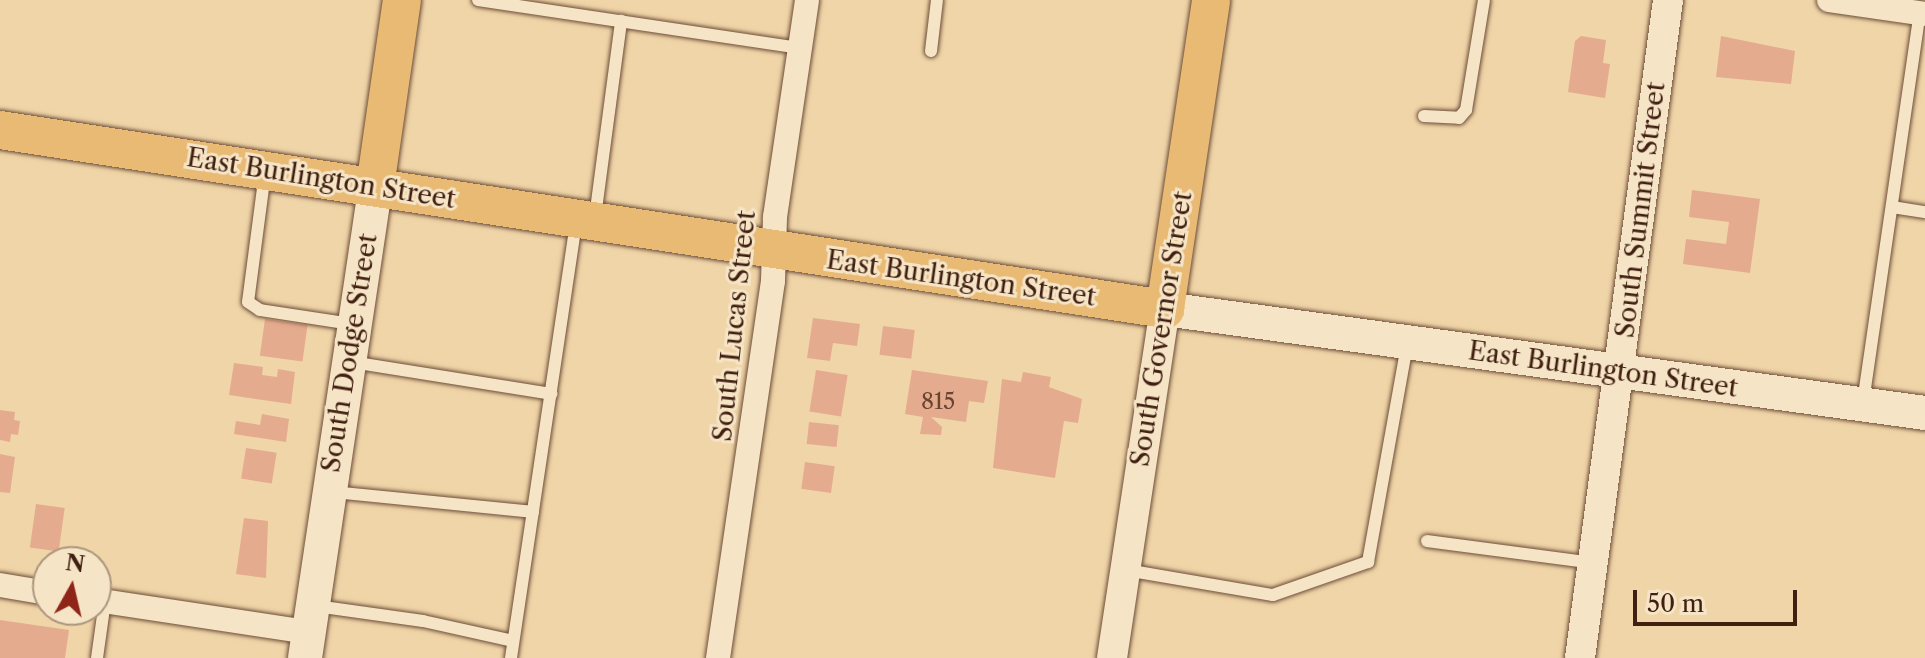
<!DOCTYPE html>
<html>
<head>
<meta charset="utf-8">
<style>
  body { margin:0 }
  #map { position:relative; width:1925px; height:658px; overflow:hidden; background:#f0d5a8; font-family:"Libre Caslon Text",serif }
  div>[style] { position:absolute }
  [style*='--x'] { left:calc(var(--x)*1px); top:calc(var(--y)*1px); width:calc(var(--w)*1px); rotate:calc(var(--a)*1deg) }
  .building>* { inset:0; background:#e5ab8f; transform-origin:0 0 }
  .roads { filter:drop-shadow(0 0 2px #6d4d38) drop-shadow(0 0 2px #6d4d38) }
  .service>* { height:12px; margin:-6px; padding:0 6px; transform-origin:6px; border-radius:6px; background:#f5e4c6 }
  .minor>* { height:24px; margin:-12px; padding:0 12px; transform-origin:12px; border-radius:12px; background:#f5e4c6 }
  .tertiary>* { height:30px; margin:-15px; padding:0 15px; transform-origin:15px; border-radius:15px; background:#f5e4c6 }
  .secondary>* { height:34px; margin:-17px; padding:0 17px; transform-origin:17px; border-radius:17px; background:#f5e4c6 }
  .primary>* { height:38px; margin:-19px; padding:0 19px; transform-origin:19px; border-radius:19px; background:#e8ba74 }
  span { translate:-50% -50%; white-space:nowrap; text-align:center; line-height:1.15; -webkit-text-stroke:6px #f5e4c6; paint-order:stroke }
  .number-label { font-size:22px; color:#6a4331 }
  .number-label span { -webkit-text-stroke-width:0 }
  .street-label { font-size:26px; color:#412012 }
  .north { position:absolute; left:32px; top:546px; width:80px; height:80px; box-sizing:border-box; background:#f5e4c6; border:2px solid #ad967e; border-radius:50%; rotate:8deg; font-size:22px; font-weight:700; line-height:32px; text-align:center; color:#412012 }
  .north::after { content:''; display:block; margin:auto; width:28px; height:36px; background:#8f2418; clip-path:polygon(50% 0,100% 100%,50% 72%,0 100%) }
  .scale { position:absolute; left:1633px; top:590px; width:164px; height:36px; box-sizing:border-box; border:4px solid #412012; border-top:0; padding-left:10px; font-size:24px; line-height:28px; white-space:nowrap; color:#412012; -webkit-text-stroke:6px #f5e4c6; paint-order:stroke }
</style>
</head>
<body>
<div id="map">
  <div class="building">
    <div style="clip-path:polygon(1581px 36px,1606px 40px,1603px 63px,1610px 64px,1605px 98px,1568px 92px,1575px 41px)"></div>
    <div style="clip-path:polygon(1721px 36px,1795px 51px,1791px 84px,1716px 77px)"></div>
    <div style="clip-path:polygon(1692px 190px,1760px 199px,1750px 273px,1683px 264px,1686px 239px,1726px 244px,1729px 222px,1689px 217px)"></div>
    <div style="clip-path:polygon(813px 318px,860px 324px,857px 346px,833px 343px,830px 361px,807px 358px)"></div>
    <div style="left:265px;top:319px;width:43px;height:37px;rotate:8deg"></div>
    <div style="left:883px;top:326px;width:32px;height:29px;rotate:7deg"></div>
    <div style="clip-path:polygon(234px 363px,263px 367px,262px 375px,277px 377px,278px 369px,295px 372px,291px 404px,229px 395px)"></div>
    <div style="left:816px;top:370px;width:32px;height:42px;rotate:9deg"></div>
    <div style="clip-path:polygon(912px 370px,988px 381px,984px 403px,969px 401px,966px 422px,931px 417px,942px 427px,941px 435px,920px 434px,923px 417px,905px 414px)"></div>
    <div style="clip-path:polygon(1023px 372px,1051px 377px,1049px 387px,1082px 399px,1078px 423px,1064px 421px,1055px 478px,993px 468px,1002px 379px,1021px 382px)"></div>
    <div style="clip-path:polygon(0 410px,15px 412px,14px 420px,20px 421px,18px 435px,11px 434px,10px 442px,0 440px)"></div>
    <div style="clip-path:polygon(262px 414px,289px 419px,286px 442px,234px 434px,236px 421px,260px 425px)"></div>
    <div style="left:809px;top:422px;width:30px;height:22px;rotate:6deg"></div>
    <div style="left:246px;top:448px;width:31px;height:31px;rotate:9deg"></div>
    <div style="clip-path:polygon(0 454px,15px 457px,10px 493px,0 492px)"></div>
    <div style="left:805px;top:462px;width:30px;height:27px;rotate:8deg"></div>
    <div style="left:36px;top:504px;width:29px;height:44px;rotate:8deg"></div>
    <div style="clip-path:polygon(244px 518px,268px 521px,266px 578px,236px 574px)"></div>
    <div style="clip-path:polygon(0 620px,69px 630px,65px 658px,0 658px)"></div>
  </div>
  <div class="roads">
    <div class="service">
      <div style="--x:478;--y:0;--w:326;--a:8.5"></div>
      <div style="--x:931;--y:51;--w:51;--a:-83.3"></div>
      <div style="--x:1424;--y:116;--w:35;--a:3"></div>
      <div style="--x:1459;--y:118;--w:11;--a:-49"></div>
      <div style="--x:1466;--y:110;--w:111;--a:-80.7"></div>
      <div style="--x:265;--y:173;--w:130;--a:97.5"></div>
      <div style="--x:248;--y:302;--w:14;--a:34"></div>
      <div style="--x:260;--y:310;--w:93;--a:8.7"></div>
      <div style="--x:1892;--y:207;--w:33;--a:9"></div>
      <div style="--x:595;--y:217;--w:198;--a:-82.4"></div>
      <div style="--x:352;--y:362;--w:202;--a:9.1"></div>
      <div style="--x:1863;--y:402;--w:393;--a:-81.7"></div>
      <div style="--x:333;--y:492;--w:201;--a:5.7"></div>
      <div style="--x:1427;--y:541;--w:167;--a:7.5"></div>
      <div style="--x:1126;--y:570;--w:149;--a:9.7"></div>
      <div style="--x:1273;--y:595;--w:101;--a:-19.2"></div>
      <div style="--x:1368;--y:562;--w:219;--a:-79.8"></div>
      <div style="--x:316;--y:606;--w:108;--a:8"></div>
      <div style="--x:423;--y:621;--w:92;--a:12.5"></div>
      <div style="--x:97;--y:658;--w:58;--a:-82"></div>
      <div style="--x:511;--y:658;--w:441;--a:-81.5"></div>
    </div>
    <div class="minor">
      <div style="--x:1829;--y:0;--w:97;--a:8.3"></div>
      <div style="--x:0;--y:585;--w:49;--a:9.5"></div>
      <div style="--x:96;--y:600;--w:214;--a:8.6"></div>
      <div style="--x:718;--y:658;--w:381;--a:-81.7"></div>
      <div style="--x:773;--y:281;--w:64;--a:-88.2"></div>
      <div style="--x:775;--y:217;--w:219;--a:-81.6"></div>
    </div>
    <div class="tertiary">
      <div style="--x:1112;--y:658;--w:353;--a:-81.4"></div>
      <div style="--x:1580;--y:658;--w:664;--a:-82.38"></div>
    </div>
    <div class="secondary">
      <div style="--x:1165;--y:309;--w:767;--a:7.79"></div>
      <div style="--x:305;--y:658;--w:476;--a:-81.5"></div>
    </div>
    <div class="primary">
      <div style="--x:0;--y:130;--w:1179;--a:8.74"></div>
      <div style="--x:1165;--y:309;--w:312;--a:-81.5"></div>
      <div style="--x:375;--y:187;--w:189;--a:-81.8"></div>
    </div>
  </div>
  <div class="number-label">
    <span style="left:938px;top:402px">815</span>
  </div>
  <div class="street-label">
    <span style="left:321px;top:179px;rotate:9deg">East Burlington Street</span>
    <span style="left:1641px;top:210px;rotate:-83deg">South Summit Street</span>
    <span style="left:961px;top:279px;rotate:8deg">East Burlington Street</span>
    <span style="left:735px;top:326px;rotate:-84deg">South Lucas Street</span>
    <span style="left:1162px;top:329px;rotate:-81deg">South Governor Street</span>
    <span style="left:350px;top:353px;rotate:-81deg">South Dodge Street</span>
    <span style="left:1603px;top:370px;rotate:8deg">East Burlington Street</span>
  </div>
  <div class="north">N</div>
  <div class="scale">50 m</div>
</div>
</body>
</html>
